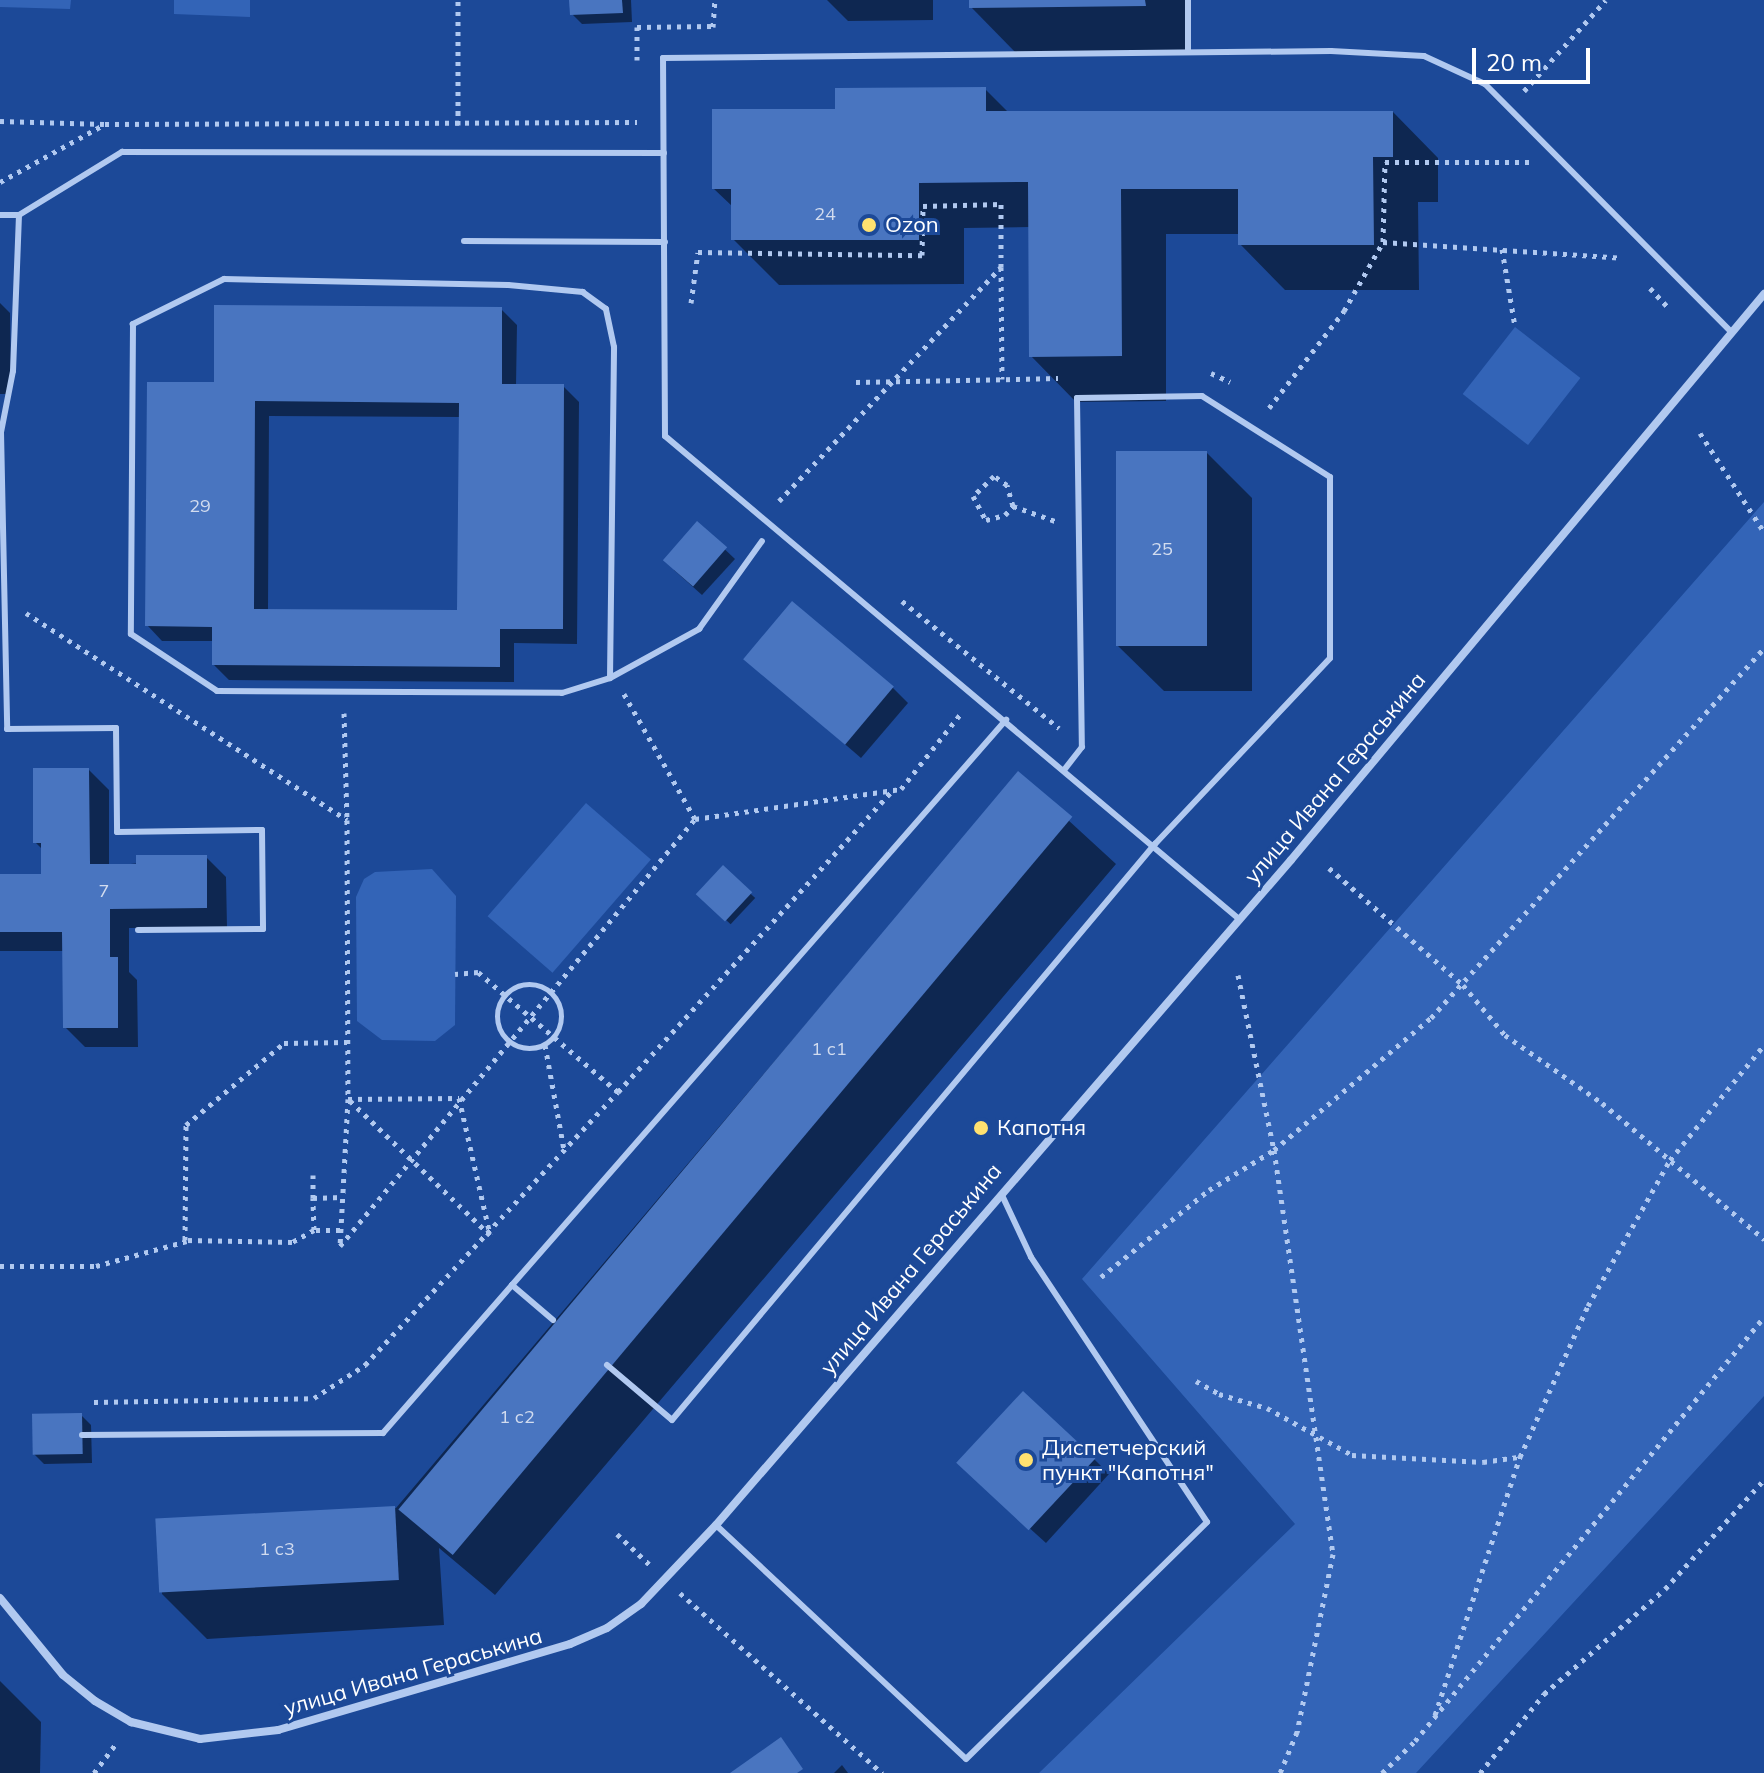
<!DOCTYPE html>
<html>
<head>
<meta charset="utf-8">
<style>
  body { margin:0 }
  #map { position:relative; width:1764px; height:1773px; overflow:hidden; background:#1c4998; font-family:Mulish,sans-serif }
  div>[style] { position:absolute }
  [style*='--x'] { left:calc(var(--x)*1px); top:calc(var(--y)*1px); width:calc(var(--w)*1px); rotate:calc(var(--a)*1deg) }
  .green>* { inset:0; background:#3364b7; transform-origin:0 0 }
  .shadow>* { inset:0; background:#0007; transform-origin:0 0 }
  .building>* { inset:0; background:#4975c0; transform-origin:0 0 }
  .path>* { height:5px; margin-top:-2.5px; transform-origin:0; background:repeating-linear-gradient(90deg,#b1c9f0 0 4px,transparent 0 10px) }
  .path>.ring { margin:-2.5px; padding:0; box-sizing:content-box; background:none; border:5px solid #b1c9f0; border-radius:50% }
  .service>* { height:6px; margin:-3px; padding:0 3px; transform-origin:3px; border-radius:3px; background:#b1c9f0 }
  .minor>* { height:8px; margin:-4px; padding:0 4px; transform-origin:4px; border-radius:4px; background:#b1c9f0 }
  .dots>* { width:22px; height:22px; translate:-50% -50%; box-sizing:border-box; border:4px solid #1c4998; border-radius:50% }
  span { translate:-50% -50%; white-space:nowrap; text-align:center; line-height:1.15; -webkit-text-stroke:6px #1c4998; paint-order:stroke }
  .number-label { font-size:18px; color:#d2dcef }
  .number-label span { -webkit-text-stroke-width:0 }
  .poi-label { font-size:22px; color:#fff }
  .left { translate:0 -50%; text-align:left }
  .street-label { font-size:22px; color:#fff }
  .scale { position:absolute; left:1472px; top:48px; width:118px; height:36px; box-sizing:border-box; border:4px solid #fff; border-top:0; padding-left:10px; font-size:24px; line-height:28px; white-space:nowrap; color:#fff; -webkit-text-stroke:6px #1c4998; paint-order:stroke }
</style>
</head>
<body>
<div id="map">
  <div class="green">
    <div style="clip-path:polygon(0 0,71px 0,70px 9px,0 7px)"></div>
    <div style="clip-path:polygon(174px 0,250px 0,250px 17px,174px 14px)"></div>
    <div style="left:1515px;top:327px;width:83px;height:85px;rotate:38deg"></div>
    <div style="clip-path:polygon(1764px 502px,1764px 1396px,1416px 1773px,1039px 1773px,1295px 1524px,1082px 1279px)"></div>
    <div style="left:586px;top:803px;width:86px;height:150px;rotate:41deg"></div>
    <div style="clip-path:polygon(432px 869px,456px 896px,455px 1025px,435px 1041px,382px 1040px,357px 1021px,356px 897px,364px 879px,375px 872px)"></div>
  </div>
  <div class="shadow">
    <div style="clip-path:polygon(571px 0,631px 0,632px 22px,582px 24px,572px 14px)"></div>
    <div style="clip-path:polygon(827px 0,933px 0,933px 20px,848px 21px)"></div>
    <div style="clip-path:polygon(971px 0,1190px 0,1190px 51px,1016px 53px,971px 7px)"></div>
    <div style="clip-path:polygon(985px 89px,1009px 113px,1393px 112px,1438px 158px,1438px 202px,1418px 202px,1419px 290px,1285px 290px,1240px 244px,1240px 234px,1166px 234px,1166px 401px,1076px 402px,1031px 356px,1030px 227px,964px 228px,964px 284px,779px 285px,733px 239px,733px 207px,714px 189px,837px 111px)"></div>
    <div style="clip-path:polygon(0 303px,10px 313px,11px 394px,0 394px)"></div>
    <div style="clip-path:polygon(evenodd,501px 309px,517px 325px,516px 386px,563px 386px,579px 402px,577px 644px,514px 643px,514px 682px,229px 680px,214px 665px,214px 641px,162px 641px,147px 625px,216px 384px,501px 309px,269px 416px,461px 417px,459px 612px,268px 611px,269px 416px)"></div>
    <div style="clip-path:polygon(1207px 453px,1252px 498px,1252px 691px,1164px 691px,1118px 646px)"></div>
    <div style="clip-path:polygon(697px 523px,735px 559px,702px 595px,674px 570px)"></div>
    <div style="clip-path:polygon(746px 659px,893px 688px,908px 703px,861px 758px)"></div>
    <div style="clip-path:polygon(89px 770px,109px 790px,109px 866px,206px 857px,226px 877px,227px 927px,129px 928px,129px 972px,137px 980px,138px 1047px,85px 1047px,65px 1027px,64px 951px,0 951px,0 876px,44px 876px,43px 850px,35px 842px)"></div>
    <div style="clip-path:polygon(1018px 774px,1116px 864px,495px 1595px,439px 1548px,444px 1625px,207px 1639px,162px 1594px,158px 1521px,396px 1508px)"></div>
    <div style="left:723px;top:868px;width:44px;height:36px;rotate:43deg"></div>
    <div style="clip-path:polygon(81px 1415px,91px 1425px,92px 1463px,44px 1464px,34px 1454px)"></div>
    <div style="clip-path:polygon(1094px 1459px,1109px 1474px,1046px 1543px,974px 1478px)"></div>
    <div style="clip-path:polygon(0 1681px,41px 1722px,40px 1773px,0 1773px)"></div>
    <div style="clip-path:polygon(842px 1765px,848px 1773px,834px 1773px)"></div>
  </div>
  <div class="building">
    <div style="clip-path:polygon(569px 0,622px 0,623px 13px,570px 15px)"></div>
    <div style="clip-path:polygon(969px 0,1145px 0,1146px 6px,969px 8px)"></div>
    <div style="clip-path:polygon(986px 87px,986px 111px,1393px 111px,1393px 157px,1373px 157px,1374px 245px,1238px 245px,1238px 189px,1121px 189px,1122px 356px,1029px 357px,1028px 182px,919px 183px,919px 240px,731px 240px,731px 189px,712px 189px,712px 109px,835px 109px,835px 88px)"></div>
    <div style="clip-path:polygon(evenodd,214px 305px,502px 307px,502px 384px,564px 384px,563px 629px,500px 629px,500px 667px,212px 665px,212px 627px,145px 626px,147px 382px,214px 382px,214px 305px,255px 401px,459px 403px,457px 610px,254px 609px,255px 401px)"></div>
    <div style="left:1116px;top:451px;width:91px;height:195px"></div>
    <div style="left:697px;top:521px;width:40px;height:52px;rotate:41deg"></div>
    <div style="left:792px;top:601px;width:133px;height:76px;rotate:40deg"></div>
    <div style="clip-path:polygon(33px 768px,89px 768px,90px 864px,136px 864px,136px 855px,207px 855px,207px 908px,110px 909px,110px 957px,118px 957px,118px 1028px,63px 1028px,62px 932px,0 932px,0 874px,41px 874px,41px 843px,33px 843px)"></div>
    <div style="left:1018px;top:771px;width:71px;height:964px;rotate:40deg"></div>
    <div style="left:723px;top:865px;width:40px;height:40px;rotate:43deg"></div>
    <div style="left:1023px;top:1391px;width:99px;height:98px;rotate:43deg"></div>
    <div style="left:82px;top:1413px;width:41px;height:50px;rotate:89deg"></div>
    <div style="left:395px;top:1506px;width:74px;height:240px;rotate:87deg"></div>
    <div style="clip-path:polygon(781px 1737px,803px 1769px,797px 1773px,730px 1773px)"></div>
  </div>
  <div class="path">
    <div style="--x:713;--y:27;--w:27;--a:-86"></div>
    <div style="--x:637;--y:60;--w:33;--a:-90"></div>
    <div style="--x:637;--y:27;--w:76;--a:-0.8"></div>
    <div style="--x:1524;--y:91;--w:122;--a:-48"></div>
    <div style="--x:0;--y:121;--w:104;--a:1.7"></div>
    <div style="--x:458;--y:125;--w:125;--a:-90"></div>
    <div style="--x:0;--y:182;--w:120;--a:-28.9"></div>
    <div style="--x:105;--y:124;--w:532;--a:-0.22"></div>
    <div style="--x:1383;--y:242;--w:239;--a:3.8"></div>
    <div style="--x:1502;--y:249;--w:79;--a:80.5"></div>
    <div style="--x:1650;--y:288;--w:26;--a:47"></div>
    <div style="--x:691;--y:303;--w:51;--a:-82.2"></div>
    <div style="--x:698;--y:252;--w:224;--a:0.8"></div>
    <div style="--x:922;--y:255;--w:49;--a:-88.8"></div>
    <div style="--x:923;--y:206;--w:78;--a:-1.5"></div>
    <div style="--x:1001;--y:204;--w:63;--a:90"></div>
    <div style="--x:1211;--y:373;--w:21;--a:25"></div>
    <div style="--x:856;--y:382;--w:202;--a:-1.1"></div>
    <div style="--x:1269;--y:408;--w:123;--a:-52.3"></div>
    <div style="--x:1344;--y:311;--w:79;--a:-60.5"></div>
    <div style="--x:1383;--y:242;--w:80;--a:-88.6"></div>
    <div style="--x:1385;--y:162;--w:144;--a:0"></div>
    <div style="--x:1700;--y:433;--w:118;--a:57.1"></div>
    <div style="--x:779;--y:501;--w:323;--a:-46.5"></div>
    <div style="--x:1001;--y:267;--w:112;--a:89.5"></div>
    <div style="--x:1013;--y:506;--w:22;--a:-106"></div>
    <div style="--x:1007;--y:485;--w:16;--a:-145"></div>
    <div style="--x:994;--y:476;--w:29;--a:136"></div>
    <div style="--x:973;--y:496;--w:27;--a:62"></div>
    <div style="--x:986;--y:520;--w:20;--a:-15"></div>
    <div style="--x:1005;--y:515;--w:12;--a:-48"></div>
    <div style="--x:1013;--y:506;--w:48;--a:19.6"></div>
    <div style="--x:902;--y:601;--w:202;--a:39"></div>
    <div style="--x:26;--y:613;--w:382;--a:32.8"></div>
    <div style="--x:347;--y:820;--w:279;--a:89.8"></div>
    <div style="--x:348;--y:1099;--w:147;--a:93.1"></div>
    <div style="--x:340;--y:1246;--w:555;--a:-50.26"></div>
    <div style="--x:695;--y:819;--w:144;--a:-119.6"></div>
    <div style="--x:344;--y:713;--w:106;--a:88.4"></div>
    <div style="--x:695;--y:819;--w:208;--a:-8.3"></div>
    <div style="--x:901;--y:789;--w:98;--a:-51.6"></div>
    <div style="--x:1329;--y:868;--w:178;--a:41.1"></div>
    <div style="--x:1463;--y:985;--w:65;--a:50"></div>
    <div style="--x:1505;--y:1035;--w:118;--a:35"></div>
    <div style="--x:1602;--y:1103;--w:212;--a:40"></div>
    <div style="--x:1238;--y:975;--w:179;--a:78.4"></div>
    <div style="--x:1274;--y:1150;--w:408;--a:81.7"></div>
    <div style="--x:1333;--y:1554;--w:182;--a:101.4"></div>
    <div style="--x:1297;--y:1732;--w:44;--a:112.5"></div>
    <div class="ring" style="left:497px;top:984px;width:59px;height:59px"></div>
    <div style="--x:545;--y:1045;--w:107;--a:79.7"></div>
    <div style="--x:618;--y:1092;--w:407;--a:-47.7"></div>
    <div style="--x:459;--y:1098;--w:140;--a:77.2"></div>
    <div style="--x:490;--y:1235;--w:197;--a:-136.2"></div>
    <div style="--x:348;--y:1099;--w:111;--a:-0.5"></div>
    <div style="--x:313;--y:1175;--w:23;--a:90"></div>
    <div style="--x:314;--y:1230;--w:25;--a:151"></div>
    <div style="--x:292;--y:1242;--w:107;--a:-178.9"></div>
    <div style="--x:185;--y:1240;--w:115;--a:-89.5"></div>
    <div style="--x:186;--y:1125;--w:128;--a:-39.9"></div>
    <div style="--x:284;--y:1043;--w:63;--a:-0.9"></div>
    <div style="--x:340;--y:1230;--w:26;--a:180"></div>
    <div style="--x:314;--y:1230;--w:32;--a:-92"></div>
    <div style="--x:313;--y:1198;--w:29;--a:-2"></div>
    <div style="--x:0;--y:1266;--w:96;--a:0"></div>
    <div style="--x:96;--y:1266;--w:94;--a:-15.4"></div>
    <div style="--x:1101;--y:1277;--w:139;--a:-38.9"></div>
    <div style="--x:1209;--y:1190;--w:76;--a:-31.6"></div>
    <div style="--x:1274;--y:1150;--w:205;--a:-40.1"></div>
    <div style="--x:1431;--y:1018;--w:498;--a:-48"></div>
    <div style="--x:1196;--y:1381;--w:26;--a:29"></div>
    <div style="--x:1219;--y:1394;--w:50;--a:16.3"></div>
    <div style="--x:1267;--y:1408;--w:97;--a:28.9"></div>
    <div style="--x:1352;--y:1455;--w:131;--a:3.1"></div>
    <div style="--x:1483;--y:1462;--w:37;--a:-8"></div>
    <div style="--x:94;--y:1402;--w:220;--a:-1"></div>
    <div style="--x:314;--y:1398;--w:61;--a:-32.9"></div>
    <div style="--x:365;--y:1365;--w:372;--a:-47.2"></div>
    <div style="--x:618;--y:1092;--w:184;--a:-139.4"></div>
    <div style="--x:478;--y:972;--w:23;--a:175"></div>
    <div style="--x:617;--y:1534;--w:44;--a:43.2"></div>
    <div style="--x:680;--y:1593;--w:271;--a:41.7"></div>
    <div style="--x:1435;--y:1715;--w:272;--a:-71.8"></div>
    <div style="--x:1520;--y:1457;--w:166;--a:-65.8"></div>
    <div style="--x:1588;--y:1306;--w:167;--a:-60.7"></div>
    <div style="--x:1670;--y:1160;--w:149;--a:-50.7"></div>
    <div style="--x:94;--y:1773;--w:39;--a:-53"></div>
    <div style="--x:1382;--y:1773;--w:46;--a:-44.1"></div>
    <div style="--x:1415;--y:1741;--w:549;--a:-50.54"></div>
    <div style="--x:1480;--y:1773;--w:102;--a:-51"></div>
    <div style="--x:1544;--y:1694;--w:160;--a:-41"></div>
    <div style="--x:1665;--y:1589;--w:147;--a:-47.8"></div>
  </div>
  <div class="service">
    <div style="--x:1188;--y:0;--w:52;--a:90"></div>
    <div style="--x:0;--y:215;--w:19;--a:0"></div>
    <div style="--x:19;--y:215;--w:121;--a:-31.5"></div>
    <div style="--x:122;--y:152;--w:542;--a:0.11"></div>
    <div style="--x:19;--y:215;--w:156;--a:92.2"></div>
    <div style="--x:13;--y:371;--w:62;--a:101.1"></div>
    <div style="--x:1;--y:432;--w:297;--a:88.8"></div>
    <div style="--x:7;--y:729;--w:109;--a:-0.5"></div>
    <div style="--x:116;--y:728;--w:104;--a:89.4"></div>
    <div style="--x:117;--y:832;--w:145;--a:-0.8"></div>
    <div style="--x:262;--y:830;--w:99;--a:89.4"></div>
    <div style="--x:263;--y:929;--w:125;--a:179.5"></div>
    <div style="--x:464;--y:241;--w:201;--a:0.3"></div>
    <div style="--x:610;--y:678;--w:331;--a:-89.3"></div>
    <div style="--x:614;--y:347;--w:39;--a:-102"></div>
    <div style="--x:606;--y:309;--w:29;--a:-144"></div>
    <div style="--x:583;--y:292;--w:75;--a:-174.7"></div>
    <div style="--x:508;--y:285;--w:284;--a:-178.8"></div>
    <div style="--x:224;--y:279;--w:102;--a:153.7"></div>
    <div style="--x:133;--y:324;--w:310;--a:90.4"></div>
    <div style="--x:131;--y:634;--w:103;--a:33.5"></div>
    <div style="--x:217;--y:691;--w:345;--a:0.3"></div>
    <div style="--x:562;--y:693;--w:50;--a:-17.4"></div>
    <div style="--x:610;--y:678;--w:102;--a:-28.8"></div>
    <div style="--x:699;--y:629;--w:108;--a:-54.4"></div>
    <div style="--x:1239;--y:919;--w:750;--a:-139.92"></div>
    <div style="--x:665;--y:436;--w:378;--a:-90.3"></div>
    <div style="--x:663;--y:58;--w:668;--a:-0.6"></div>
    <div style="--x:1331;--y:51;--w:93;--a:3.1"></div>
    <div style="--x:1424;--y:56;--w:67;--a:24.7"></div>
    <div style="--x:1485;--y:84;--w:349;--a:45.2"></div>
    <div style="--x:512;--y:1285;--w:751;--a:-48.84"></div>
    <div style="--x:607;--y:1365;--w:85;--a:40.2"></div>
    <div style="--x:672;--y:1420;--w:752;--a:-50.02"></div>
    <div style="--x:1155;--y:844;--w:255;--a:-46.7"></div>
    <div style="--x:1330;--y:658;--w:181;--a:-90"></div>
    <div style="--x:1330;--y:477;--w:151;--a:-147.7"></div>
    <div style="--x:1202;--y:396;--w:125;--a:179.1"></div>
    <div style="--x:1077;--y:398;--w:349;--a:89.2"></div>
    <div style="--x:1082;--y:747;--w:28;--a:128"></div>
    <div style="--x:82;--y:1435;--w:301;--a:-0.4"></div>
    <div style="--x:383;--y:1433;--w:196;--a:-48.9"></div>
    <div style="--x:512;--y:1285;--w:54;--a:40.5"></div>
    <div style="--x:716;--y:1525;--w:342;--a:43.1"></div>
    <div style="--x:966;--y:1759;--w:338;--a:-44.5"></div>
    <div style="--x:1207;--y:1522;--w:318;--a:-123.6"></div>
    <div style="--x:1031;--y:1257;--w:68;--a:-115.1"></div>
  </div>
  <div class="minor">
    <div style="--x:0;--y:1598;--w:99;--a:50.7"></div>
    <div style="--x:63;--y:1675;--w:41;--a:39.1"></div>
    <div style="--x:95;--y:1701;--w:42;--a:30.3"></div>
    <div style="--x:131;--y:1722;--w:71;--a:13.8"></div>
    <div style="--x:200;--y:1739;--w:79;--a:-6.6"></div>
    <div style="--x:278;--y:1730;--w:304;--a:-16.4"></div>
    <div style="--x:570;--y:1644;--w:40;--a:-23.4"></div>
    <div style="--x:607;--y:1628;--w:42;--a:-35.2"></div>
    <div style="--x:641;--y:1604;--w:109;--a:-46.5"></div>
    <div style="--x:716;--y:1525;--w:879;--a:-49.15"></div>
    <div style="--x:1291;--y:860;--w:738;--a:-50.11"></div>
  </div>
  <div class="dots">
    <div style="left:869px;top:225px;background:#ffe170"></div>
    <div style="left:981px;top:1128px;background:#ffe170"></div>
    <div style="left:1026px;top:1460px;background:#ffe170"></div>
  </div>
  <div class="number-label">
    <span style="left:825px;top:214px">24</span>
    <span style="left:200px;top:506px">29</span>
    <span style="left:1162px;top:549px">25</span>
    <span style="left:104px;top:891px">7</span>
    <span style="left:829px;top:1049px">1 с1</span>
    <span style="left:517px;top:1417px">1 с2</span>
    <span style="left:277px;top:1549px">1 с3</span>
  </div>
  <div class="poi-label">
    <span class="left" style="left:885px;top:225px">Ozon</span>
    <span class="left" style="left:997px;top:1128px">Капотня</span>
    <span class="left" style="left:1042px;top:1460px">Диспетчерский<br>пункт "Капотня"</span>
  </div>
  <div class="street-label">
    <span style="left:1335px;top:778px;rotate:-50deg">улица Ивана Гераськина</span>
    <span style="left:911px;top:1269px;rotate:-50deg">улица Ивана Гераськина</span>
    <span style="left:413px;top:1672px;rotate:-16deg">улица Ивана Гераськина</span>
  </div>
  <div class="scale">20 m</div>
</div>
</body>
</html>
